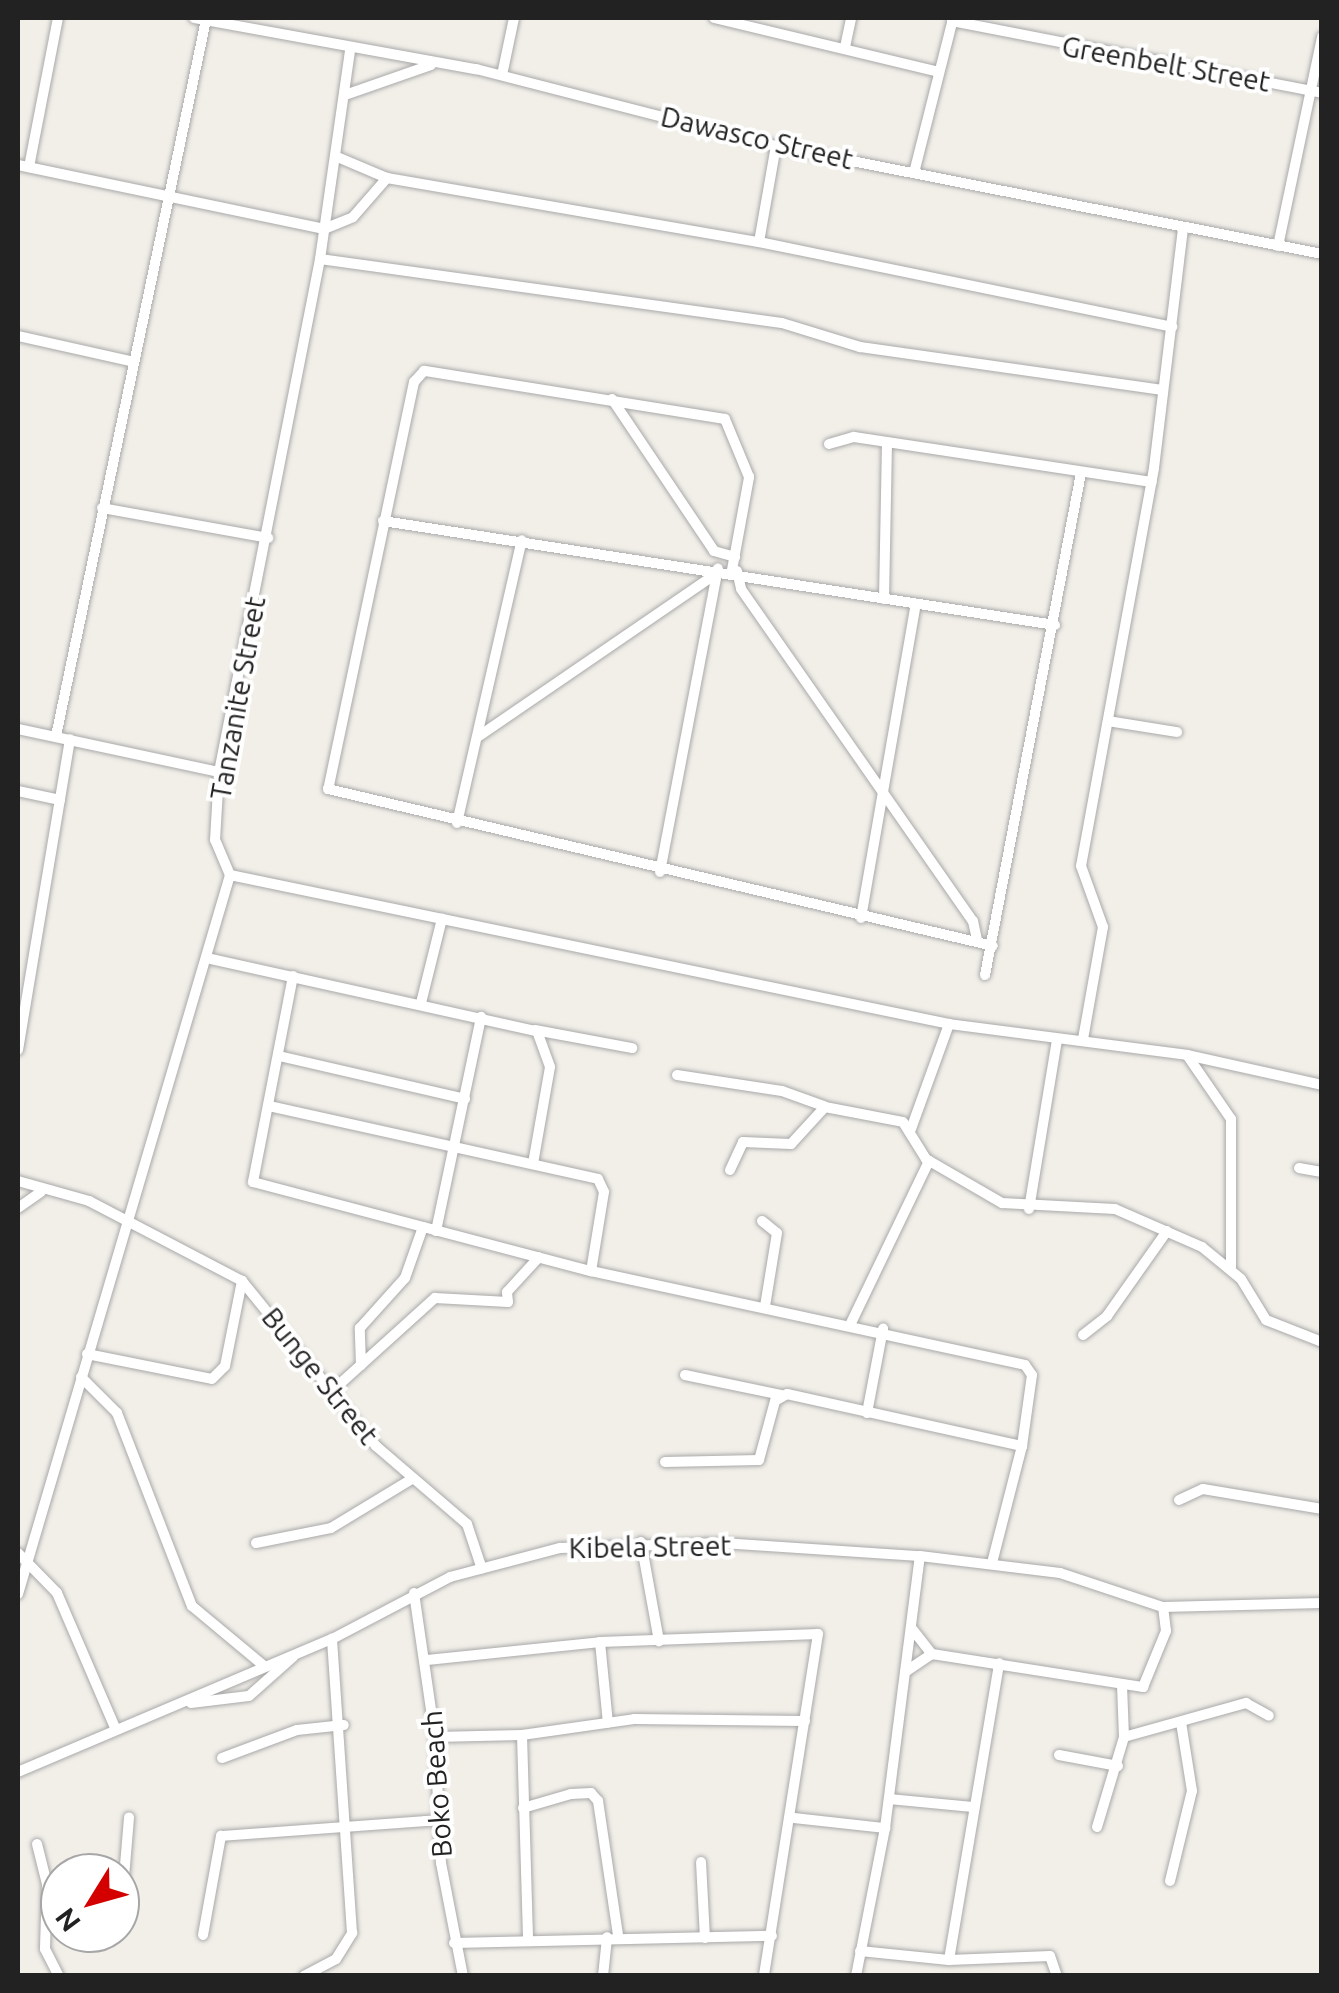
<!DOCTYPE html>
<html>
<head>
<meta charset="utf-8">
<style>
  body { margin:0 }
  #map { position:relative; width:1339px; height:1993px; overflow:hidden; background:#f2efe9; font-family:Ubuntu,sans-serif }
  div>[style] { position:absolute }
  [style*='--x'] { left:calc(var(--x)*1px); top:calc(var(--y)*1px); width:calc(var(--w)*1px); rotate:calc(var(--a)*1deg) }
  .roads { filter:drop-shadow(0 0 2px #a9a9a9) drop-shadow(0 0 2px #a9a9a9) }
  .street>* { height:10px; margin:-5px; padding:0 5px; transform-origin:5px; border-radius:5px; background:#fff }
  span { translate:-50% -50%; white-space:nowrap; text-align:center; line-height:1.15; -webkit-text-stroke:8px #fff; paint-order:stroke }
  .street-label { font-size:28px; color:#222 }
  .frame { position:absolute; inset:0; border:20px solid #222; pointer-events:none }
  .north { position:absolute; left:40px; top:1853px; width:100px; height:100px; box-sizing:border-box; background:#fff; border:2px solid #a7a7a7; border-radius:50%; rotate:233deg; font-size:28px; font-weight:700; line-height:40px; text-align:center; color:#222 }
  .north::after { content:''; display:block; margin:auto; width:35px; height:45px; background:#d40000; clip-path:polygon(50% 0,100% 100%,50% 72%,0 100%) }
</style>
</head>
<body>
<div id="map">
  <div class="roads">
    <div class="street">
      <div style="--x:194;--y:18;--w:287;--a:10.3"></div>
      <div style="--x:476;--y:69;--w:310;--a:14.4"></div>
      <div style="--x:776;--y:146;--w:557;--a:11.19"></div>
      <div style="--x:714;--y:18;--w:231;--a:13.5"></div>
      <div style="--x:952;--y:21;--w:377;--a:11"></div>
      <div style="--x:845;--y:47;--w:30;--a:-78"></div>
      <div style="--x:502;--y:75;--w:58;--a:-78.1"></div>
      <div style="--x:345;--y:95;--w:91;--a:-19.2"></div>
      <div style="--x:335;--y:156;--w:56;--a:22.9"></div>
      <div style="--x:387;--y:178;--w:377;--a:9.8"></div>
      <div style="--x:759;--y:242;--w:422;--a:11.6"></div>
      <div style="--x:18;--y:165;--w:313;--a:11.8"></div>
      <div style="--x:324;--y:229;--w:31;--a:-22"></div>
      <div style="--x:353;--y:217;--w:52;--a:-48.9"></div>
      <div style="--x:29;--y:167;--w:152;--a:-79"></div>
      <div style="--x:914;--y:173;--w:159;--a:-75.8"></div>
      <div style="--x:759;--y:242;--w:97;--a:-80"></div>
      <div style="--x:1278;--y:246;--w:214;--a:-78.1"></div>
      <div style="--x:320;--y:259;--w:466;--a:7.9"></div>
      <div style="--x:782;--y:323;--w:82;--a:17.1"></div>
      <div style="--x:860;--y:347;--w:306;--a:8.1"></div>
      <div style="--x:18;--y:336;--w:115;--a:12.6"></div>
      <div style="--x:612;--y:399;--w:183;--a:56.1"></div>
      <div style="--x:714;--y:551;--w:22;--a:16"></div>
      <div style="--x:829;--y:444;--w:26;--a:-16"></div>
      <div style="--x:854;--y:437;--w:301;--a:8.6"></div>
      <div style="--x:102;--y:508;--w:169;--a:10.2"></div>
      <div style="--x:383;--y:521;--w:680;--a:8.8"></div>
      <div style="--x:732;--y:570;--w:95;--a:-79.6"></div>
      <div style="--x:749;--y:477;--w:63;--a:-112.5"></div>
      <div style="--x:725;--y:419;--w:305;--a:-170.9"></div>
      <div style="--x:424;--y:371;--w:15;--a:132"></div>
      <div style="--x:414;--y:382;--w:416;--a:101.9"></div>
      <div style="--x:328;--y:789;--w:683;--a:13.28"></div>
      <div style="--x:737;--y:571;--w:18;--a:77"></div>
      <div style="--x:741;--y:589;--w:405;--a:55.1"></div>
      <div style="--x:973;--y:921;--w:19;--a:78"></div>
      <div style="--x:884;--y:599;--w:157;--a:-88.9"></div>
      <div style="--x:1108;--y:721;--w:70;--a:9.1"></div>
      <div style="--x:18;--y:729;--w:206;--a:12.1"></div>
      <div style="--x:56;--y:736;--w:732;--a:-78.17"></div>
      <div style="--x:479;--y:736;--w:287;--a:-34.4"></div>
      <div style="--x:18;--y:791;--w:43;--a:12.1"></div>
      <div style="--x:457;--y:823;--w:290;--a:-77.1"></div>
      <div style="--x:660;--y:872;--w:309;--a:-79.2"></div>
      <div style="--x:230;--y:875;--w:734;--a:11.71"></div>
      <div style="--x:949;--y:1024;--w:240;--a:7.4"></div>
      <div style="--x:1187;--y:1055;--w:138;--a:12.5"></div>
      <div style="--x:861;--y:918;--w:319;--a:-80.1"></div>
      <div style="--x:211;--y:959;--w:334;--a:12.5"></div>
      <div style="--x:537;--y:1031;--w:38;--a:70"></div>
      <div style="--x:550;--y:1067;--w:97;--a:100"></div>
      <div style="--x:985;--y:975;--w:511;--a:-79.17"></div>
      <div style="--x:293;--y:976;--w:210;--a:101"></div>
      <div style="--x:253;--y:1182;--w:350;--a:14.8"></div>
      <div style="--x:591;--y:1271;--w:444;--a:12.2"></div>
      <div style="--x:1025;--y:1365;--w:12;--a:55"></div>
      <div style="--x:1032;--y:1375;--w:72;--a:98"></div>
      <div style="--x:1022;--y:1446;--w:121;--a:104.4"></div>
      <div style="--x:421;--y:1003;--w:87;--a:-76"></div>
      <div style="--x:535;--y:1030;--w:99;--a:10.5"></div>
      <div style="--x:1083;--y:1039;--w:114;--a:-79.9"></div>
      <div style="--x:1103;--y:927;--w:65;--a:-109.8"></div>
      <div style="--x:1081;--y:866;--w:405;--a:-79.6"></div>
      <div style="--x:1154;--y:468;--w:240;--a:-83.1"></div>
      <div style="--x:18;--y:1050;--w:315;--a:-80.5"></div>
      <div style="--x:1187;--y:1055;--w:78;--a:55.5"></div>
      <div style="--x:1231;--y:1119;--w:149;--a:90"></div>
      <div style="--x:279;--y:1056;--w:191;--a:13"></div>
      <div style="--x:677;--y:1075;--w:106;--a:8.7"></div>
      <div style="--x:782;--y:1091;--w:45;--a:19.7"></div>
      <div style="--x:269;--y:1106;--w:337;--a:12.5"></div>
      <div style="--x:598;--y:1179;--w:14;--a:65"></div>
      <div style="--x:604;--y:1192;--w:80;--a:99.3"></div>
      <div style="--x:911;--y:1129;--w:112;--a:-70.1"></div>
      <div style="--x:1299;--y:1168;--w:23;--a:10"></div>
      <div style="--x:730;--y:1170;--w:31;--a:-65"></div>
      <div style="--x:743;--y:1142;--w:48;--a:2.4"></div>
      <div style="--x:791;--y:1144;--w:50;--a:-47.4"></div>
      <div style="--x:825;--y:1107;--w:79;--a:10.9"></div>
      <div style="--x:903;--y:1122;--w:44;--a:58.1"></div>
      <div style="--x:926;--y:1159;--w:88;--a:30.1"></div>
      <div style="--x:1002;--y:1203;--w:113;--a:3"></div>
      <div style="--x:1115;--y:1209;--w:95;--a:23.6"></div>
      <div style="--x:1202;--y:1247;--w:50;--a:39.4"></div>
      <div style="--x:1241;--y:1279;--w:48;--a:58.6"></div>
      <div style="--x:1266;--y:1320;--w:60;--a:21.4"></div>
      <div style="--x:18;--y:1181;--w:74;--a:15.7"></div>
      <div style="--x:89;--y:1201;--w:173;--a:27.6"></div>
      <div style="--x:242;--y:1281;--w:213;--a:50.9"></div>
      <div style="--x:376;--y:1446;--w:120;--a:40.6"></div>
      <div style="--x:467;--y:1524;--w:47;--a:71.6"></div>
      <div style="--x:18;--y:1208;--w:28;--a:-35"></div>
      <div style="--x:1029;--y:1209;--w:171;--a:-80.6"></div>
      <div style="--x:762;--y:1221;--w:19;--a:39"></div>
      <div style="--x:777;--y:1233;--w:74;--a:99.3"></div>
      <div style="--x:436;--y:1231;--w:219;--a:-78.1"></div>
      <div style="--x:851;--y:1323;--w:180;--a:-64.3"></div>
      <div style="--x:1083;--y:1335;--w:31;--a:-38"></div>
      <div style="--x:1107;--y:1316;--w:104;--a:-54.8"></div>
      <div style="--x:87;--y:1354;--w:127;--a:11.3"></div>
      <div style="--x:212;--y:1379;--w:18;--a:-45"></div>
      <div style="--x:225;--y:1366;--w:87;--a:-78.7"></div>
      <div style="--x:361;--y:1365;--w:37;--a:-92"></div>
      <div style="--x:360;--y:1328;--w:67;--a:-48"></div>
      <div style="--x:405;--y:1278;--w:54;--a:-70.6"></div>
      <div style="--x:685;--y:1375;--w:99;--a:11.7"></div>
      <div style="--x:81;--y:1377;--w:51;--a:45"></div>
      <div style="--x:117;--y:1413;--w:207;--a:68.8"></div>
      <div style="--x:192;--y:1606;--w:94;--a:39.8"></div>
      <div style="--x:332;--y:1391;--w:139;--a:-42.1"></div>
      <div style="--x:435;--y:1298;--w:73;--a:3.1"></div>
      <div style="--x:508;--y:1302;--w:10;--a:-96"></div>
      <div style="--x:507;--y:1292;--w:47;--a:-47.6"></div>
      <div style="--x:867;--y:1413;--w:86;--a:-79.2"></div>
      <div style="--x:665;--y:1462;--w:94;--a:-1.2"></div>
      <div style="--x:759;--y:1460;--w:61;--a:-74.8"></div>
      <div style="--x:775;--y:1401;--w:14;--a:-30"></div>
      <div style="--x:787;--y:1394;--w:241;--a:12.5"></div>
      <div style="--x:1179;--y:1500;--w:26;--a:-25"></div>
      <div style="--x:1203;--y:1489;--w:121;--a:9.5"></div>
      <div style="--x:641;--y:1542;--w:101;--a:79.7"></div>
      <div style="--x:256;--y:1543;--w:76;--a:-11.3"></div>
      <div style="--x:331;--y:1528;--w:95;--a:-31.2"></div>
      <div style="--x:18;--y:1553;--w:56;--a:45.7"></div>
      <div style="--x:57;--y:1593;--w:149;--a:66.7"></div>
      <div style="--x:414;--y:1593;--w:146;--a:81.7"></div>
      <div style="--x:435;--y:1737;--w:126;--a:87.3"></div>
      <div style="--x:441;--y:1863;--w:115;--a:79"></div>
      <div style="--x:18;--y:1594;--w:750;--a:-73.57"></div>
      <div style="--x:230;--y:875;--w:38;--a:-113"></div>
      <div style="--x:215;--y:840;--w:68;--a:-86.6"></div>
      <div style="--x:219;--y:772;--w:523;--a:-78.86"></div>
      <div style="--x:320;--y:259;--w:211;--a:-81.8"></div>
      <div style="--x:913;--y:1630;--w:31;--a:52"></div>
      <div style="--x:600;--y:1642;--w:81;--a:84.4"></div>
      <div style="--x:427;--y:1660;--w:174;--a:-5.9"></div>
      <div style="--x:600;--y:1642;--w:218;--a:-2.1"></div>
      <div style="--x:818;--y:1634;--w:346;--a:99"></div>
      <div style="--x:905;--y:1672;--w:32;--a:-34"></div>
      <div style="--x:932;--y:1654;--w:214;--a:8.9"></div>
      <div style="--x:1143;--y:1687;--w:61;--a:-67.7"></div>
      <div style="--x:1166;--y:1631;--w:24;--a:-97"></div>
      <div style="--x:191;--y:1703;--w:58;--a:-6.9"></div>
      <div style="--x:249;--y:1696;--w:59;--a:-41.6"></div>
      <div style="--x:522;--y:1735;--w:203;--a:88.3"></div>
      <div style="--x:435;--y:1737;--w:87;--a:-1.3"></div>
      <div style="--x:522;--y:1735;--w:113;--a:-8.1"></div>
      <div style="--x:634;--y:1719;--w:171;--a:0.7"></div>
      <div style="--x:1124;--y:1737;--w:127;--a:-15.6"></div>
      <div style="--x:1246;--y:1703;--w:26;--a:29"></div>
      <div style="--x:1059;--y:1755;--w:60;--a:10.6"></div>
      <div style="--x:222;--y:1758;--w:80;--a:-20.5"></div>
      <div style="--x:297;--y:1730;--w:47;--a:-6.1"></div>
      <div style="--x:18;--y:1772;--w:341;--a:-23"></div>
      <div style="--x:332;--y:1639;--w:133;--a:-27.7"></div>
      <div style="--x:450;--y:1577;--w:114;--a:-14.8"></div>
      <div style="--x:560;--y:1548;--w:162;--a:-1.8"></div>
      <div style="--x:722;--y:1543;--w:198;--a:3.8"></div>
      <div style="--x:920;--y:1556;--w:141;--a:6.9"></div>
      <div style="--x:1060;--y:1573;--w:108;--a:18.3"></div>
      <div style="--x:1163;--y:1607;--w:159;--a:-1.4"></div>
      <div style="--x:889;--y:1799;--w:84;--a:5.4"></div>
      <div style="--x:523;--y:1808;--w:50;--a:-16.3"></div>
      <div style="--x:571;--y:1794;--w:20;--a:-3"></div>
      <div style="--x:591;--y:1793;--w:11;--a:49"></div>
      <div style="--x:598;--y:1801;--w:135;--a:81.5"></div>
      <div style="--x:794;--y:1818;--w:92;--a:6.3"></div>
      <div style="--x:1097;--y:1827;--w:94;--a:-73.3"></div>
      <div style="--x:1124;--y:1737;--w:52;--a:-92.2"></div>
      <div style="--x:37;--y:1844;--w:41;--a:76"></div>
      <div style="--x:47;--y:1884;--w:65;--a:91.8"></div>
      <div style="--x:45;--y:1949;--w:30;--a:63"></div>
      <div style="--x:701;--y:1862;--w:76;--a:87"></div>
      <div style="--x:1170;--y:1881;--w:93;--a:-76.3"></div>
      <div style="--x:1192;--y:1791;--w:70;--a:-99.1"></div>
      <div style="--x:120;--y:1925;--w:108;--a:-85.2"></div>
      <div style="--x:203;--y:1935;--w:101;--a:-79.7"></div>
      <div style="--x:221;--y:1836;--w:218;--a:-4.2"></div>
      <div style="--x:454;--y:1943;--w:318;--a:-1.3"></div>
      <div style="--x:860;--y:1951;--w:89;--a:5.8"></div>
      <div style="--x:949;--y:1960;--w:101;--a:-2.3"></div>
      <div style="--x:1050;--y:1956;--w:21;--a:71"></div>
      <div style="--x:949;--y:1960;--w:301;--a:-80.4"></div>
      <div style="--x:304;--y:1976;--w:36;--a:-28"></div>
      <div style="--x:336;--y:1959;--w:31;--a:-58"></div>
      <div style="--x:352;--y:1933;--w:295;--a:-93.9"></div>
      <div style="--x:603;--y:1976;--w:39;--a:-84"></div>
      <div style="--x:856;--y:1976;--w:151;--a:-78.9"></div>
      <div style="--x:885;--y:1828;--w:274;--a:-82.7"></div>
    </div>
  </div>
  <div class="street-label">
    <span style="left:1166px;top:64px;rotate:10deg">Greenbelt Street</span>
    <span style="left:757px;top:138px;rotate:13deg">Dawasco Street</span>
    <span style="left:238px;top:698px;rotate:-80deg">Tanzanite Street</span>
    <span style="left:320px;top:1376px;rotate:51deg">Bunge Street</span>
    <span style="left:650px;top:1547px;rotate:-1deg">Kibela Street</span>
    <span style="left:437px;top:1784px;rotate:-94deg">Boko Beach</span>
  </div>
  <div class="frame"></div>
  <div class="north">N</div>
</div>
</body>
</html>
